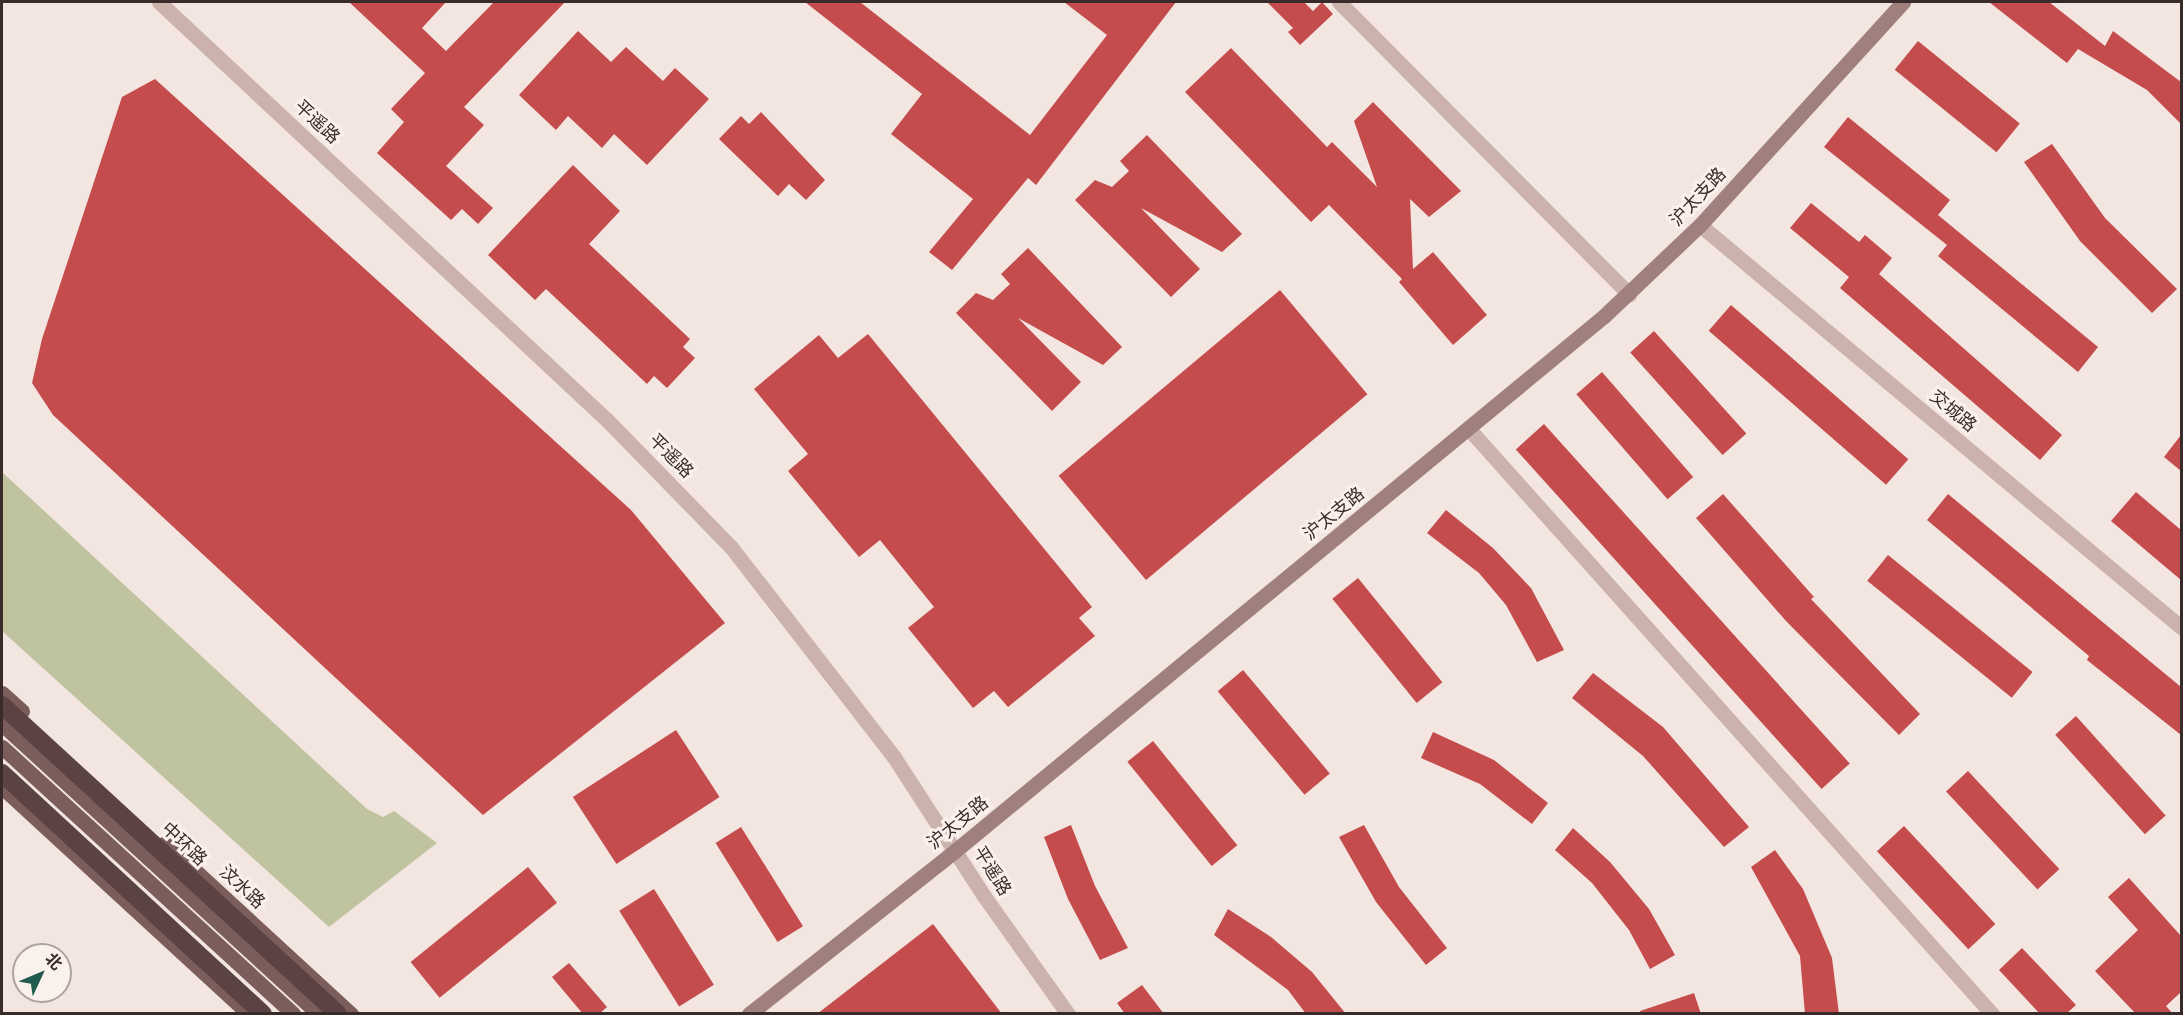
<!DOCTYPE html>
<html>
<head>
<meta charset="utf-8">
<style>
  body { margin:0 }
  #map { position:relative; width:2183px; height:1015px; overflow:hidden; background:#f3e5e0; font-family:Helvetica,"Noto Sans SC",sans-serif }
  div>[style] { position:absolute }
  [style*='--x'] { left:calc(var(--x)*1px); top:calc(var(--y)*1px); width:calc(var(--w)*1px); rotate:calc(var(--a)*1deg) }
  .green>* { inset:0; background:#c0c3a0 }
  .building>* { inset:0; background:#c54c4d; transform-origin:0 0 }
  .street>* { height:15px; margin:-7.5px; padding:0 7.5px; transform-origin:7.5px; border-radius:7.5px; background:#ccb2ac }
  .secondary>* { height:15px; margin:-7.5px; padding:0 7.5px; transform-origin:7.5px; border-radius:7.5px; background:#9f807d }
  .primary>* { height:15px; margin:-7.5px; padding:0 7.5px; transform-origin:7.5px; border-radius:7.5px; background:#7b5e5c }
  .highway>* { height:18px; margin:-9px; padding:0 9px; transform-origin:9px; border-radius:9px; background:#5a4342 }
  .highway-bridge>* { height:18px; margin:-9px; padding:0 9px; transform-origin:9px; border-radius:9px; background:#5a4342 }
  span { translate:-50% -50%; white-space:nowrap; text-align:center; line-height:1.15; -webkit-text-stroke:6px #faf1ed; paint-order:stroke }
  .street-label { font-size:18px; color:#3a2b2b }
  .frame { position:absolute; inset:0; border:3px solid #3a2b2b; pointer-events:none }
  .north { position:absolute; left:12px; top:943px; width:60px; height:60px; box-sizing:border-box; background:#faf1ed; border:2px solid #ada29f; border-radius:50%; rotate:46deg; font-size:16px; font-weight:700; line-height:24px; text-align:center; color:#3a2b2b }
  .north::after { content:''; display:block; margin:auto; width:21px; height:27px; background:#205b50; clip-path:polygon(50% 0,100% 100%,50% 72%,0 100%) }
</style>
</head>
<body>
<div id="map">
  <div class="green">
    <div style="clip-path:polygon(2px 472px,367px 809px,383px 817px,394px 811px,437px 843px,329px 927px,2px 631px)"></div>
  </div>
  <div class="building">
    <div style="clip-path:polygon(349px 2px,446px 2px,422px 28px,446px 51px,494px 2px,565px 2px,464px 107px,484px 125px,446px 166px,493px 208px,478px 224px,462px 209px,451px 220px,377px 153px,404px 122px,391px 109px,425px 73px)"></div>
    <div style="clip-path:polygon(805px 2px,860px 2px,1030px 135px,1107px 35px,1064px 2px,1176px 2px,1036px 185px,1028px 178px,952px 270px,929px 252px,973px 199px,891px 134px,922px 94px)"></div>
    <div style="clip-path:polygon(1267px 2px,1304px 2px,1313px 11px,1322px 2px,1333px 14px,1300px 45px,1288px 32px,1293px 28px)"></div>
    <div style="clip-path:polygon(1989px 2px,2049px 2px,2105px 46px,2113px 31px,2181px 82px,2181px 124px,2147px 90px,2078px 49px,2067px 63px)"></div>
    <div style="clip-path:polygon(578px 31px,611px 62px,626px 47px,663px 81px,675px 68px,709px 99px,647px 165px,614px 134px,602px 148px,568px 116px,556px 130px,519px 95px)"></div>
    <div style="left:1918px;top:41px;width:131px;height:37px;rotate:39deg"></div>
    <div style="clip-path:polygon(1231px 48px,1327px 147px,1332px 142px,1377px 187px,1354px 121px,1373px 102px,1461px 191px,1429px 217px,1410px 199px,1413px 269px,1433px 252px,1487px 315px,1453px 345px,1399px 282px,1402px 279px,1329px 205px,1311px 222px,1185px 92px)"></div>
    <div style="clip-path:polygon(155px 79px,631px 510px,725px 623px,483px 815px,53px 415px,32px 383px,42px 339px,122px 97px)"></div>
    <div style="clip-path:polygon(761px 112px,825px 180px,806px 200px,789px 184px,778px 196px,719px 139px,741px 116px,749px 124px)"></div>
    <div style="clip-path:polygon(1848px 117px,1950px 200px,1938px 215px,2098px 347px,2078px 372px,1938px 256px,1947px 245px,1824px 147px)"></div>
    <div style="clip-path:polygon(1147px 135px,1242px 234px,1222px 252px,1141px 208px,1200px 269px,1171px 297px,1075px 200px,1095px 180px,1112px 187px,1129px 171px,1120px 161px)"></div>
    <div style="clip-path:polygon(2052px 144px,2105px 218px,2177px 289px,2152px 313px,2080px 241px,2024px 162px)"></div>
    <div style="clip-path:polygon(573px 165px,620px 211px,589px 244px,690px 339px,683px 347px,695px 358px,667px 388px,654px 376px,647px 384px,546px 289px,535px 300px,488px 255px)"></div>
    <div style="clip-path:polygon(1811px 203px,1859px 242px,1865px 235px,1892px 258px,1879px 274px,2062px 435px,2040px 460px,1840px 288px,1849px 277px,1790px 228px)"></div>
    <div style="clip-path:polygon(1028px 248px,1122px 347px,1103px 365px,1018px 318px,1081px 382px,1052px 411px,956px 313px,976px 293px,993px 300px,1010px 284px,1001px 274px)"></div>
    <div style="left:1280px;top:290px;width:136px;height:289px;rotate:50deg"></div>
    <div style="left:1731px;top:305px;width:235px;height:34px;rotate:41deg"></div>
    <div style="left:1654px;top:331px;width:138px;height:32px;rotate:48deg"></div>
    <div style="clip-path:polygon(868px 334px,1092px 607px,1079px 618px,1095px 636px,1008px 707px,994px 691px,973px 708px,908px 628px,934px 607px,880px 540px,859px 557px,788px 471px,808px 454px,754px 389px,819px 335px,838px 358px)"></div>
    <div style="left:1602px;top:372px;width:139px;height:34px;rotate:49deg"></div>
    <div style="left:1544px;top:424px;width:457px;height:38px;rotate:48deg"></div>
    <div style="clip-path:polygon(2181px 435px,2181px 471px,2164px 457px)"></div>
    <div style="clip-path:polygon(2136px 492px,2181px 530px,2181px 580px,2111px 521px)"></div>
    <div style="clip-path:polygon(1723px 494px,1814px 597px,1811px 599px,1920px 714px,1899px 735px,1786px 621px,1696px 518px)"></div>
    <div style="clip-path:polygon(1948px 494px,2181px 687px,2181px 735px,2087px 660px,2089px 656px,1927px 520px)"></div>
    <div style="clip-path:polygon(1446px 510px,1493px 548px,1531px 588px,1564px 650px,1537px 662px,1506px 605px,1479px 573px,1427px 533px)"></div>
    <div style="left:1888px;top:555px;width:186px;height:33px;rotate:39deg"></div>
    <div style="left:1358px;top:578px;width:134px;height:33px;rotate:51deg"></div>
    <div style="left:1243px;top:670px;width:135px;height:33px;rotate:50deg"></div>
    <div style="clip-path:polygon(1593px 673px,1663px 727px,1749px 827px,1724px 847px,1643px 756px,1572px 698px)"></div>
    <div style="left:2076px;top:716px;width:134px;height:28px;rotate:48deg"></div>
    <div style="left:676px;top:730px;width:80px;height:123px;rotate:57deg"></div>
    <div style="clip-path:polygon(1433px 732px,1494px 760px,1548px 803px,1532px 824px,1480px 784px,1421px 758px)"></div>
    <div style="left:1153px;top:741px;width:134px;height:33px;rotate:51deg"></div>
    <div style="left:1968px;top:771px;width:134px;height:30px;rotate:47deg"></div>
    <div style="clip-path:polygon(1071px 825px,1095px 886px,1128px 948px,1100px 960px,1068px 899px,1044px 837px)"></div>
    <div style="clip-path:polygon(1364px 825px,1399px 887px,1447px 948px,1426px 965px,1376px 902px,1339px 837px)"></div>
    <div style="left:1904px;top:826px;width:134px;height:37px;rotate:47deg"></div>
    <div style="left:741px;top:827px;width:117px;height:30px;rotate:58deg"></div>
    <div style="clip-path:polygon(1573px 828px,1610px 862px,1649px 909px,1675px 955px,1650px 969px,1629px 930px,1592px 883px,1555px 850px)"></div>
    <div style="clip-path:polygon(1775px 850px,1803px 889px,1832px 958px,1839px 1014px,1805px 1014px,1800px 956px,1751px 867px)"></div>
    <div style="left:528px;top:867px;width:46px;height:151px;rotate:51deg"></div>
    <div style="clip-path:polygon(2129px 878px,2181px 936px,2181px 992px,2166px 1006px,2173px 1014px,2136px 1014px,2095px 971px,2138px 930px,2108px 897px)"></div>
    <div style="left:654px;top:889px;width:113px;height:41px;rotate:58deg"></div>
    <div style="clip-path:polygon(1228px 909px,1271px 937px,1312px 972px,1346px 1014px,1306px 1014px,1288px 990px,1214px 935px)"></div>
    <div style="clip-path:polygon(933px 924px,1002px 1014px,817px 1014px)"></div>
    <div style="clip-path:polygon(2022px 948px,2076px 1005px,2066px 1014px,2040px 1014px,1999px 970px)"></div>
    <div style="clip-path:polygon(569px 963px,607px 1007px,599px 1014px,583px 1014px,552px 977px)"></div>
    <div style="clip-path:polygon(1142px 985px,1164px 1014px,1125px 1014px,1117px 1003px)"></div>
    <div style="clip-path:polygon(1694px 993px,1701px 1014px,1641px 1014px,1640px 1011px)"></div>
  </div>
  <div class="street">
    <div style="--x:159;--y:2;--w:613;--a:43.02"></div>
    <div style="--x:607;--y:420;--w:177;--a:45.7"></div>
    <div style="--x:731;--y:547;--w:266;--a:52.2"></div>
    <div style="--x:894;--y:757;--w:166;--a:57.1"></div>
    <div style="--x:984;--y:896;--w:145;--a:54.6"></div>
    <div style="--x:1339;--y:2;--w:412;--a:45.2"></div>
    <div style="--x:1700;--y:225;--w:628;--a:39.9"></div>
    <div style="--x:1469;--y:429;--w:785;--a:48.2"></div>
  </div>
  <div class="secondary">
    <div style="--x:749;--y:1014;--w:264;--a:-38.4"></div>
    <div style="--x:956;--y:850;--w:840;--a:-39.49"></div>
    <div style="--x:1604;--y:316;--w:132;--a:-43.5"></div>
    <div style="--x:1700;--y:225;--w:302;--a:-47.7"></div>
  </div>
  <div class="primary">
    <div style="--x:2;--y:693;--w:27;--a:42"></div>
    <div style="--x:2;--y:724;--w:430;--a:42.5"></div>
    <div style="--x:2;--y:747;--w:395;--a:42.5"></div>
    <div style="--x:2;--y:787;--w:335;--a:42.6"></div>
    <div style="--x:165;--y:843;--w:253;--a:42.6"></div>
  </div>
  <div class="highway">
    <div style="--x:2;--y:705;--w:456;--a:42.6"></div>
  </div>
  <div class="highway-bridge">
    <div style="--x:2;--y:773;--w:355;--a:42.7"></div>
  </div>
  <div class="street-label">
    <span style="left:317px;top:122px;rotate:43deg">平遥路</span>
    <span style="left:1698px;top:197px;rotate:-47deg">沪太支路</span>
    <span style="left:1953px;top:411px;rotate:40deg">交城路</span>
    <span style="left:671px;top:456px;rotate:45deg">平遥路</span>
    <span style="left:1334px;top:514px;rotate:-39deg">沪太支路</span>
    <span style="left:958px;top:823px;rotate:-39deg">沪太支路</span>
    <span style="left:184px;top:844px;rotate:43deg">中环路</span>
    <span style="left:992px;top:871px;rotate:58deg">平遥路</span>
    <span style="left:242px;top:887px;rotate:43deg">汶水路</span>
  </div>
  <div class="frame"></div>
  <div class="north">北</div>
</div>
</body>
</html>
